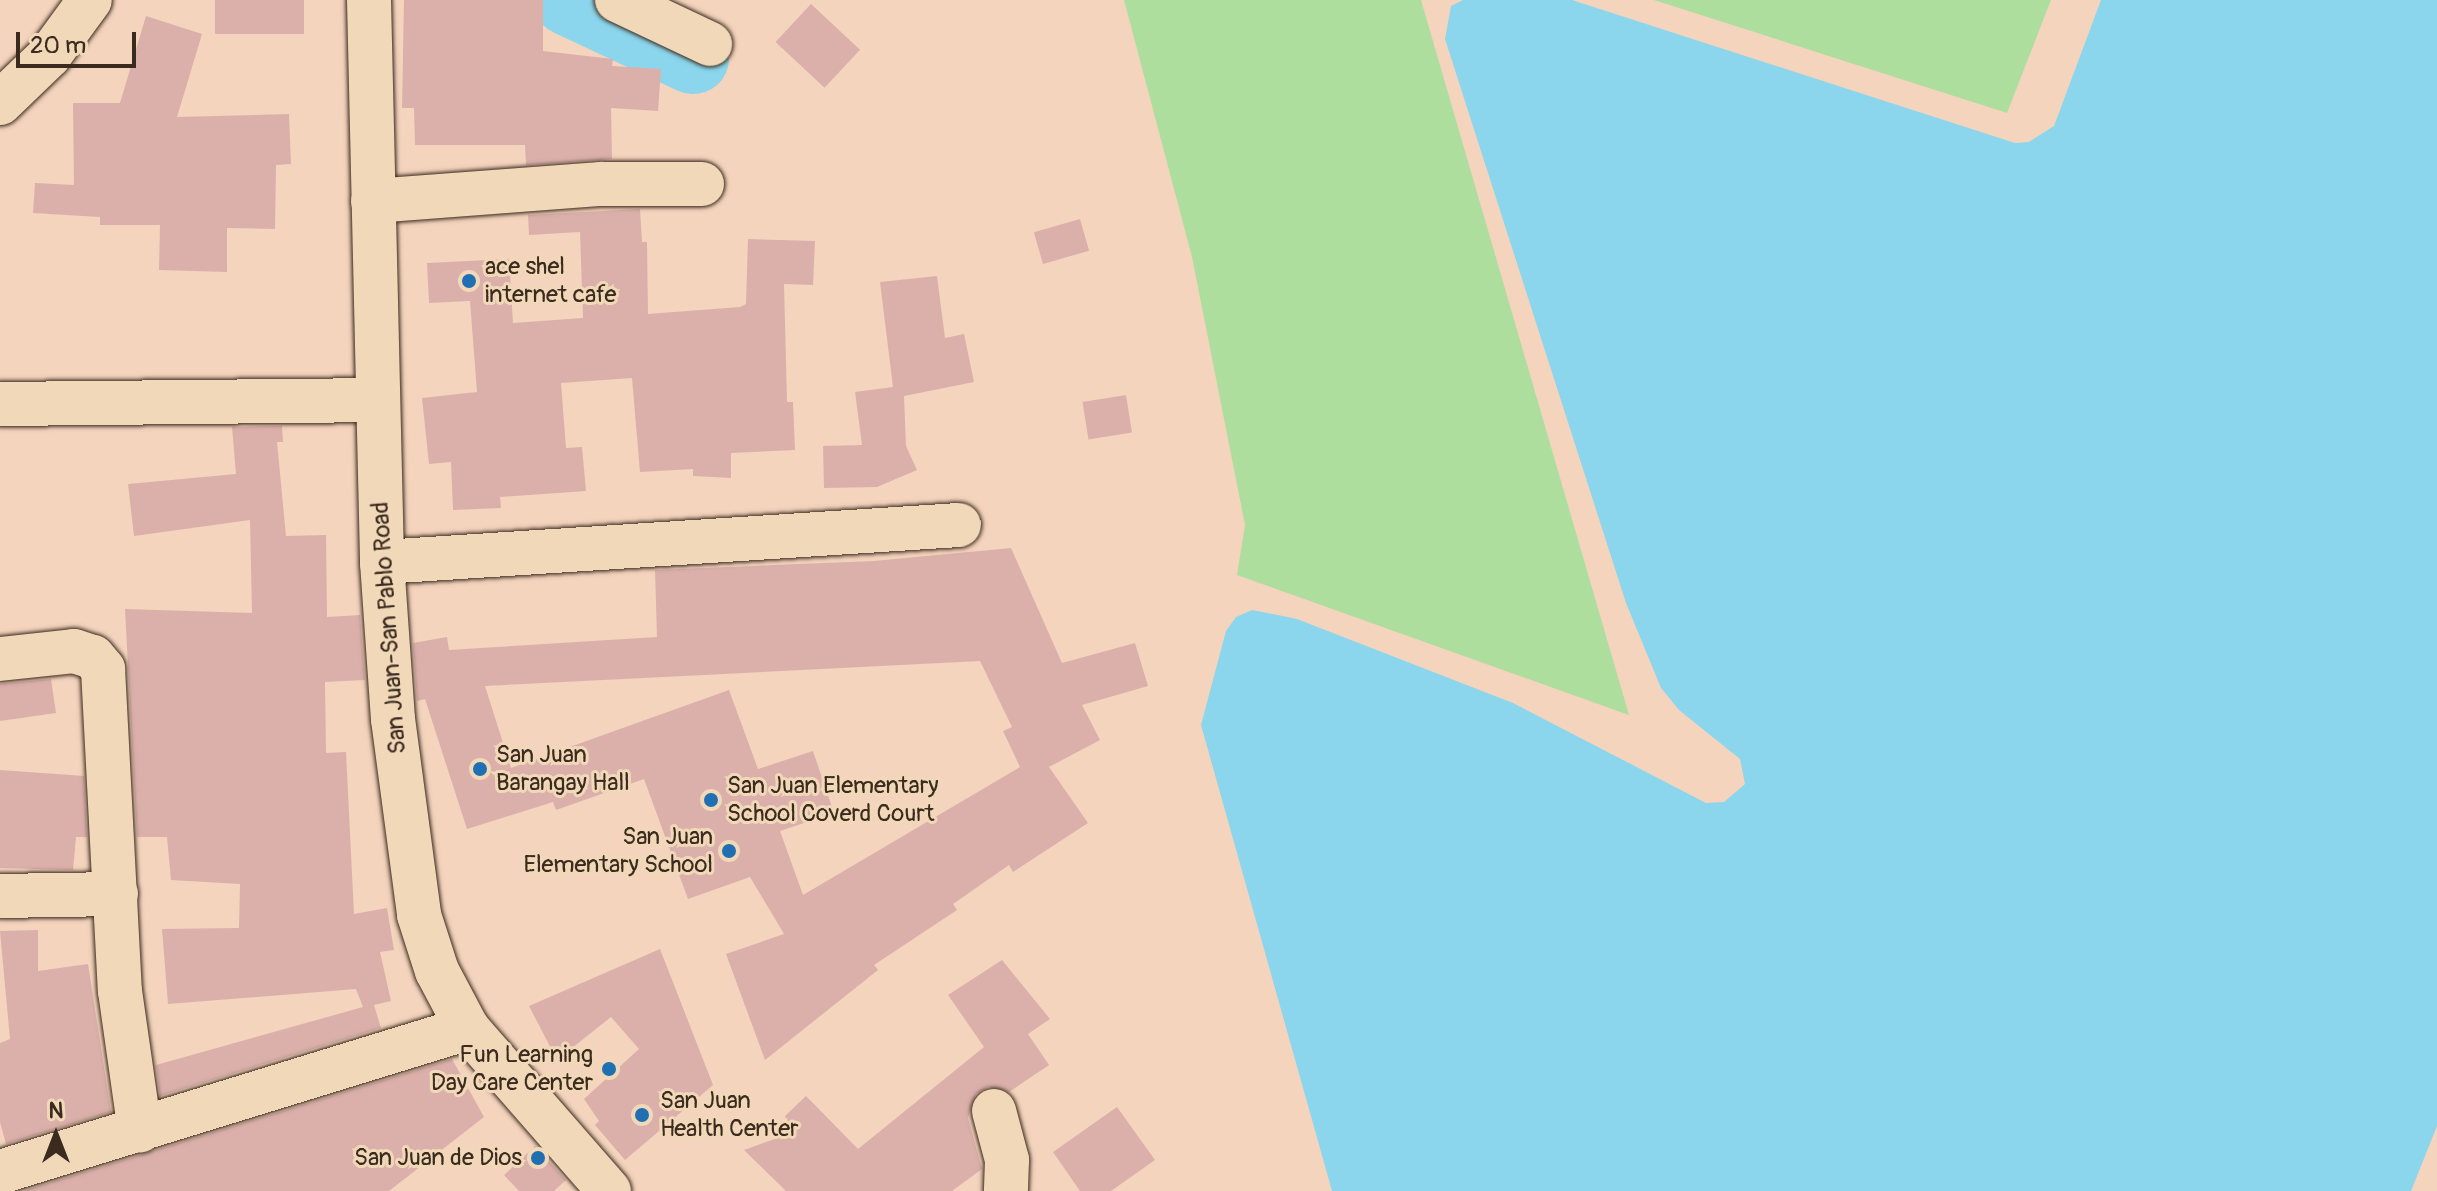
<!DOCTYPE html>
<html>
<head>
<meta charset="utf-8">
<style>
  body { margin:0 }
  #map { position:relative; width:2437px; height:1191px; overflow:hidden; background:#f4d4bd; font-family:Pangolin,sans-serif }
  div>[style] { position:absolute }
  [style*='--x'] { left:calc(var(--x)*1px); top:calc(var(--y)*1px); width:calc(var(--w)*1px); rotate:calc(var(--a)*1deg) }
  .green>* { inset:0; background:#adde9e }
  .water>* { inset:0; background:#8bd6ec }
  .river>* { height:72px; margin:-36px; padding:0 36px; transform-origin:36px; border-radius:36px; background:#8bd6ec }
  .building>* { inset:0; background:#dbb0ab; transform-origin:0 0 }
  .roads { filter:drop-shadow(0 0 2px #3b2a1e) drop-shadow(0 0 2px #3b2a1e) }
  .minor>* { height:44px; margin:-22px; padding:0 22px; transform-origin:22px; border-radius:22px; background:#f1d8b9 }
  .dots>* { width:22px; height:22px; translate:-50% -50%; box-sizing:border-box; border:4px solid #f1d8b9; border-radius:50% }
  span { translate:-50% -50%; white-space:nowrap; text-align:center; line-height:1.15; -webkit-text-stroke:6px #f1d8b9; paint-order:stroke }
  .poi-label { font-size:24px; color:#3b2a1e }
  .left { translate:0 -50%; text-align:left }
  .right { translate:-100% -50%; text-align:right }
  .street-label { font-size:24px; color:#3b2a1e }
  .north { position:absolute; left:16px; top:1095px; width:80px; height:80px; -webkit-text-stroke:6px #f1d8b9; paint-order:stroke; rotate:0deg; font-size:22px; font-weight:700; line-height:32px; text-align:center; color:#3b2a1e }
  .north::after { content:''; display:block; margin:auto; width:28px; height:36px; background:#3b2a1e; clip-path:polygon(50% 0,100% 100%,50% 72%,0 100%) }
  .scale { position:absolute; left:16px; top:32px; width:120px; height:36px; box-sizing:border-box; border:4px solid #3b2a1e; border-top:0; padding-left:10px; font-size:24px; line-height:28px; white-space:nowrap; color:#3b2a1e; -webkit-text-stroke:6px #f1d8b9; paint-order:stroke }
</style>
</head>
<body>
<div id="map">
  <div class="green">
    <div style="clip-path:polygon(1124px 0,1421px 0,1629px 715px,1237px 575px,1245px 525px,1192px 257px)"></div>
    <div style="clip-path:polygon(1654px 0,2051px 0,2007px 113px)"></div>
  </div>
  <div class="water">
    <div style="clip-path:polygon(1463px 0,1572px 0,2015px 143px,2029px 142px,2054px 126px,2101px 0,2437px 0,2437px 1126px,2411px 1191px,1332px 1191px,1201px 725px,1226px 631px,1236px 617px,1252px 610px,1297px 619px,1513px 703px,1706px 803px,1724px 802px,1745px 784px,1740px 759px,1679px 710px,1661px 688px,1626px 603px,1445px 39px,1451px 6px)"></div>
  </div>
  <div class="river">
    <div style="--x:569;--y:0;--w:137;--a:25.1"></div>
  </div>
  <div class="building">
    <div style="left:215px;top:0;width:89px;height:34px"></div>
    <div style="clip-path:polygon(404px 0,543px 0,543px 51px,613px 59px,612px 66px,661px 69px,658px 111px,611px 108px,612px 159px,526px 165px,525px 145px,415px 145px,414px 108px,402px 108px)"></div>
    <div style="left:811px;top:4px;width:67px;height:52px;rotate:43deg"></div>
    <div style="clip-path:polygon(146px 16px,202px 34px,177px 117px,289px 114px,291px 164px,276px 165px,275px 229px,227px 228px,227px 272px,159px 270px,160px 225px,100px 225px,100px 217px,33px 213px,35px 183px,74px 185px,73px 103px,120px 103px)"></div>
    <div style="clip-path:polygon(640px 209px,642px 242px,647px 242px,648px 314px,740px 307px,746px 304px,748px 239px,815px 241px,813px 285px,784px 284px,787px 402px,793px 402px,795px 450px,731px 453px,731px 478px,693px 476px,693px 469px,640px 472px,632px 378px,561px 383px,566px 448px,582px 447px,586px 491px,500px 497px,501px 508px,453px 510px,451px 462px,429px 464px,422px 398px,477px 392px,470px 301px,429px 303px,427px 263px,509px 259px,513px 323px,583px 318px,580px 232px,529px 235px,528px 215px)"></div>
    <div style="left:1080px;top:219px;width:33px;height:48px;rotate:74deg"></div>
    <div style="clip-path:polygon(937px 276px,945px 338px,964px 334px,974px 382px,904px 396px,906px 446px,917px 470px,877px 487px,824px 488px,823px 446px,862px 445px,855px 392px,893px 387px,880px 282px)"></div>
    <div style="left:1126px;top:395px;width:38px;height:44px;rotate:81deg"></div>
    <div style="clip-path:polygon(282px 426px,283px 442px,277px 442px,286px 536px,326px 535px,327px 617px,360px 615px,365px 680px,325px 682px,326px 753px,346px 752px,354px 914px,387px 908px,394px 950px,380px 952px,391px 1001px,374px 1005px,381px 1028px,160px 1096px,156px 1065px,363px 1007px,356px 989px,168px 1004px,162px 929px,239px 928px,240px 884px,171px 880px,167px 837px,137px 837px,125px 609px,252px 613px,250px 520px,134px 536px,128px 484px,236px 474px,232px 427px)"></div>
    <div style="clip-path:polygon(evenodd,1011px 548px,1062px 663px,1135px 643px,1148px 686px,1082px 705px,1100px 740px,1049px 767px,1088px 823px,1013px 872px,1009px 865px,953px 904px,957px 910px,874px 965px,878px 970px,765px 1060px,726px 954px,784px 934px,750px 877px,688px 899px,644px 779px,556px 810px,553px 802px,467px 829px,425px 699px,417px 701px,413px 643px,447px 637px,449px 650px,657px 637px,655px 570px,874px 561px,1011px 548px,980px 661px,1012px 727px,1003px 731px,1020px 767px,803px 895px,780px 831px,834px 813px,813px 751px,758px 769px,729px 690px,511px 768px,485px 686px,980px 661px)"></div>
    <div style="clip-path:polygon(51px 679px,56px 713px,0 721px,0 684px)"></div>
    <div style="clip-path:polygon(0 770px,84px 776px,87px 837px,76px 837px,73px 870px,0 868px)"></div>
    <div style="clip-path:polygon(38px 930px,38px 971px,88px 964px,111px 1112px,6px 1144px,0 1122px,0 1043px,10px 1039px,0 931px)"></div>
    <div style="clip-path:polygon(660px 949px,713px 1085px,625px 1160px,595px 1125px,599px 1121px,584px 1099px,639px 1049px,611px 1017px,557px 1060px,529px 1006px)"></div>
    <div style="clip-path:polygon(1002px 960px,1050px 1019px,1028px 1034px,1049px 1065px,1009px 1092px,988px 1087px,976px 1094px,968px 1118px,982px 1169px,952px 1191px,786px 1191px,744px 1150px,791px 1133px,785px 1116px,806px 1096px,858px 1149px,984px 1047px,948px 995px)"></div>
    <div style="clip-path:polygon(452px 1059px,484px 1117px,389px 1191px,23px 1191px)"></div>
    <div style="clip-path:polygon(1117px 1107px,1155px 1160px,1111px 1191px,1080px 1191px,1053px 1152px)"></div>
    <div style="clip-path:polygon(535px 1146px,566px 1180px,554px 1191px,519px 1191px,504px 1175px)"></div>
  </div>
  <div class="roads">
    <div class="minor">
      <div style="--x:369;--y:0;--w:562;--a:88.67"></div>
      <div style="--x:382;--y:562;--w:157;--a:86"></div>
      <div style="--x:393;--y:719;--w:198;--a:82.4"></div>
      <div style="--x:419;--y:915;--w:59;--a:72.2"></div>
      <div style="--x:437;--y:971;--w:64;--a:62.2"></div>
      <div style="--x:467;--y:1028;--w:216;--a:48.9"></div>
      <div style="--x:617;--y:0;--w:103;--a:25.3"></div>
      <div style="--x:0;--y:103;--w:68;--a:-43.8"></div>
      <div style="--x:49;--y:56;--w:69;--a:-53.8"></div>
      <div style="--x:373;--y:201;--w:229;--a:-4.3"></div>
      <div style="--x:601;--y:184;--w:101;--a:0"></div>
      <div style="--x:0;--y:404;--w:377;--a:-0.6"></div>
      <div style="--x:382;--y:562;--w:578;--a:-3.67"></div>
      <div style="--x:0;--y:659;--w:74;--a:-6.2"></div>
      <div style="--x:74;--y:651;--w:20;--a:18"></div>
      <div style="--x:93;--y:657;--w:16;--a:50"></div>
      <div style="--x:103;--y:669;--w:322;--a:87"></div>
      <div style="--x:120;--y:991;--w:141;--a:81.9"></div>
      <div style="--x:0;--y:896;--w:116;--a:-1"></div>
      <div style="--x:994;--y:1111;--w:51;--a:75.1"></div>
      <div style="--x:1007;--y:1160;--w:31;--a:92"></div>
      <div style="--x:0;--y:1172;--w:489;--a:-17.1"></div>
    </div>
  </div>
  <div class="dots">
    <div style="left:469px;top:281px;background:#1f6fb2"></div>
    <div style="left:480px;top:769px;background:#1f6fb2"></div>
    <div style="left:711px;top:800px;background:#1f6fb2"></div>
    <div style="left:729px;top:851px;background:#1f6fb2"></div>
    <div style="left:609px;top:1069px;background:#1f6fb2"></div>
    <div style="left:642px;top:1115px;background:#1f6fb2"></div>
    <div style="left:538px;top:1158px;background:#1f6fb2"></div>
  </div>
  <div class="poi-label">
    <span class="left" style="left:485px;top:281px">ace shel<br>internet cafe</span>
    <span class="left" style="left:496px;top:769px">San Juan<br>Barangay Hall</span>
    <span class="left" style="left:727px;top:800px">San Juan Elementary<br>School Coverd Court</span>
    <span class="right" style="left:713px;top:851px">San Juan<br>Elementary School</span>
    <span class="right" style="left:593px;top:1069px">Fun Learning<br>Day Care Center</span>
    <span class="left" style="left:660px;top:1115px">San Juan<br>Health Center</span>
    <span class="right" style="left:522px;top:1158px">San Juan de Dios</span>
  </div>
  <div class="street-label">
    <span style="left:389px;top:628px;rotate:-94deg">San Juan-San Pablo Road</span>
  </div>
  <div class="north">N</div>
  <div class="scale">20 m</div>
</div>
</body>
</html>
